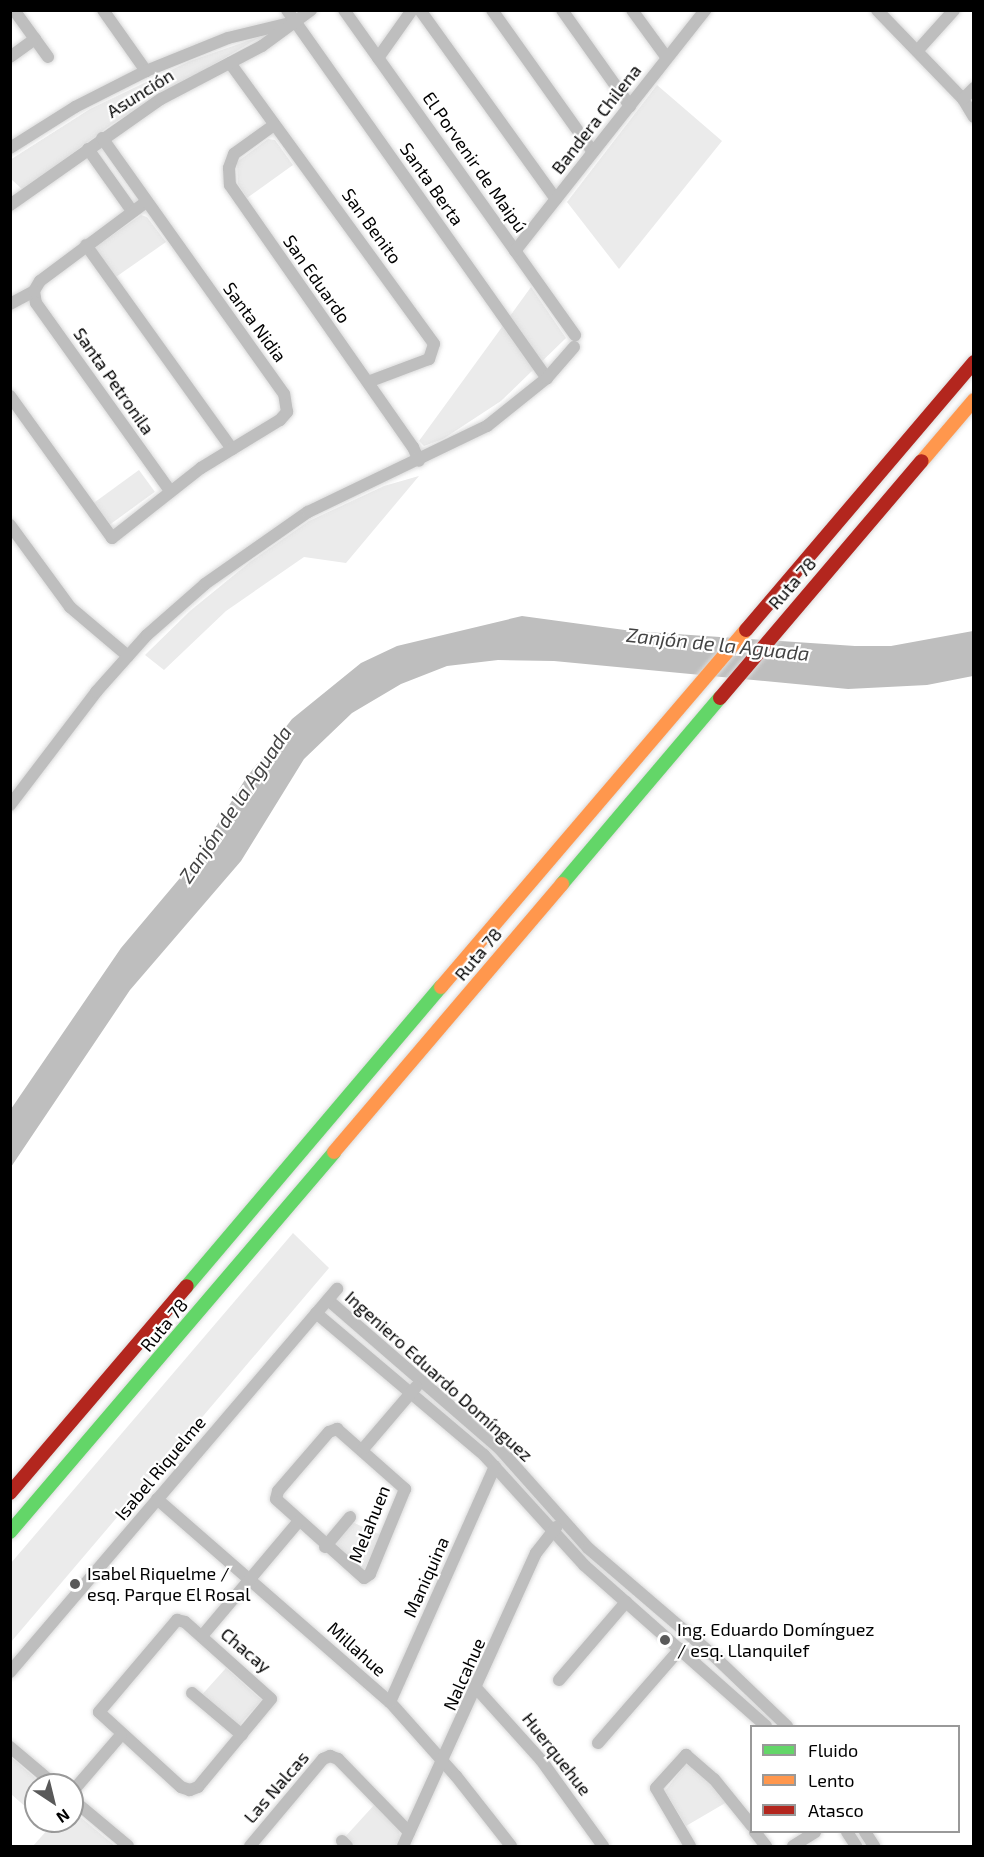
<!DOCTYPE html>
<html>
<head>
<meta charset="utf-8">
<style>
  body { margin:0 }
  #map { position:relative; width:984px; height:1857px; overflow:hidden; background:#fff; font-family:"Exo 2",sans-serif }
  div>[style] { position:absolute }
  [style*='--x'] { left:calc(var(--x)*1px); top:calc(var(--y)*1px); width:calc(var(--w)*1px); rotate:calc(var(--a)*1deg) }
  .green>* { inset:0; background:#ebebeb; transform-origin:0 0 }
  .water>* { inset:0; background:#bebebe }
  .roads { filter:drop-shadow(0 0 2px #dbdbdb) drop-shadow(0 0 2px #dbdbdb) }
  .street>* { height:12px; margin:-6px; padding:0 6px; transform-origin:6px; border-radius:6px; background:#bebebe }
  .fast>* { height:14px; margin:-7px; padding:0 7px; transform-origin:7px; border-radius:7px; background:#63d668 }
  .slow>* { height:14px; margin:-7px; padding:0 7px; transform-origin:7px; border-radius:7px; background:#ff974d }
  .jam>* { height:14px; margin:-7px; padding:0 7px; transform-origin:7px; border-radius:7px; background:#b3261e }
  .dots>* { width:16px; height:16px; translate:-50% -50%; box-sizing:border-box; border:3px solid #fff; border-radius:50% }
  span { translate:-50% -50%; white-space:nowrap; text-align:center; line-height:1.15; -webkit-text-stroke:4.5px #fff; paint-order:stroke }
  .street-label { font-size:18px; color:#000 }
  .poi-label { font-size:18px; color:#000 }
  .left { translate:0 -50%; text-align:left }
  .water-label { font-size:20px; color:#434343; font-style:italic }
  .frame { position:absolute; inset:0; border:12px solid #000; pointer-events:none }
  .legend { position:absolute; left:750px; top:1725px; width:210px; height:108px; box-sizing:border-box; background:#fff; border:2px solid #999; margin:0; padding:8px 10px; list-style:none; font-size:18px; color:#000 }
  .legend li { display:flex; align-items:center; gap:12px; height:30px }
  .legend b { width:30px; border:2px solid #999 }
  .north { position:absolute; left:24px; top:1773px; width:60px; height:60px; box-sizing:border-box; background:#fff; border:2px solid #999; border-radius:50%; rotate:145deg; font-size:16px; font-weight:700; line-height:24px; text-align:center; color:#000 }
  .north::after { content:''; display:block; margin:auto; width:21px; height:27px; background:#595959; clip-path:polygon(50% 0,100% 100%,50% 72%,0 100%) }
</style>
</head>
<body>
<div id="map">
  <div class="green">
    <div style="clip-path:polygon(262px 36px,112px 124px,23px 190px,11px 179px,10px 160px,90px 109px,190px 61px)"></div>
    <div style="clip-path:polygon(657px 85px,722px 141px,619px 269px,567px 202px)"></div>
    <div style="clip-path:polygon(268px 139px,275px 140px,293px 165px,247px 198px,238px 184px,237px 162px)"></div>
    <div style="clip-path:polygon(141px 215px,147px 217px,166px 242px,113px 279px,95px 250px,97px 246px)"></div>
    <div style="clip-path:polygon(531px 287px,566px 338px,501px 401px,443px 439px,424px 446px,419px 441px)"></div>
    <div style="left:139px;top:470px;width:27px;height:56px;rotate:54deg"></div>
    <div style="clip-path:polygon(419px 476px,346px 563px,304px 557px,226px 611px,164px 670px,145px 655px,190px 611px,250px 562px,309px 521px,384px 486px)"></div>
    <div style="clip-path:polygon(293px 1233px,329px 1268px,11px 1642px,11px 1563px)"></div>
    <div style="clip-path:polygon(352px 1522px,381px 1535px,364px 1570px,332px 1546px)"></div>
    <div style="left:226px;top:1668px;width:48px;height:35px;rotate:42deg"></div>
    <div style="clip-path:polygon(11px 1757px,43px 1785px,36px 1785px,36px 1816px,11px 1794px)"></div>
    <div style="clip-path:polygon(694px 1764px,727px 1802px,686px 1826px,665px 1791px,685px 1765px)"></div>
    <div style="clip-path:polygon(375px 1804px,399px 1829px,400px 1838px,396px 1846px,353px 1846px,345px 1837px)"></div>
    <div style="clip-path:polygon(72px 1810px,115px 1846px,33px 1846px,49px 1828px,42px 1821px,72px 1821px)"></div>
  </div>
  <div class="water">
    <div style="clip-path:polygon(522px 616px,632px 631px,855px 646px,891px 646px,973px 631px,973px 676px,927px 685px,848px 689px,554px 661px,498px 660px,447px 666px,401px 684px,352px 713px,304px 759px,241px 861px,130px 990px,11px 1167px,11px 1109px,121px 948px,196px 859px,246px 778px,292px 719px,361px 663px,397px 646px)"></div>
  </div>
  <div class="roads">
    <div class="street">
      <div style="--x:14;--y:10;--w:58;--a:54.1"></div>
      <div style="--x:103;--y:10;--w:75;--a:54.8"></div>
      <div style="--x:287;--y:10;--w:451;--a:54.8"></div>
      <div style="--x:344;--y:10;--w:399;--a:54.6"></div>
      <div style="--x:420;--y:10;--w:233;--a:54.3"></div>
      <div style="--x:492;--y:10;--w:174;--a:54.6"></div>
      <div style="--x:562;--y:10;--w:118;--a:54.7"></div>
      <div style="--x:632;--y:10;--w:59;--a:53.9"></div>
      <div style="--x:877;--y:10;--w:124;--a:46"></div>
      <div style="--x:963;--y:99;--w:21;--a:59"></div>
      <div style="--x:918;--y:50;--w:54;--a:-48"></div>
      <div style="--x:10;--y:57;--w:31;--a:-36"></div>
      <div style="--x:378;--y:58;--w:59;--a:-54.7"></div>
      <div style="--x:230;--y:63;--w:347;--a:54"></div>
      <div style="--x:434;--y:344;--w:16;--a:108"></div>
      <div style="--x:429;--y:359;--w:65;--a:159.3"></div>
      <div style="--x:963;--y:99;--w:16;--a:-45"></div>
      <div style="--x:274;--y:125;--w:49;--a:144.1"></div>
      <div style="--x:234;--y:154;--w:15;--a:110"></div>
      <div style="--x:229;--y:168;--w:17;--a:87"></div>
      <div style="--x:230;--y:185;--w:320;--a:55.1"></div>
      <div style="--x:413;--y:447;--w:15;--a:67"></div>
      <div style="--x:10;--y:148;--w:77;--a:-32.2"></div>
      <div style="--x:75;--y:107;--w:80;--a:-26.9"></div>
      <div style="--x:146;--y:71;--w:88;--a:-21.9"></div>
      <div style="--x:228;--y:38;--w:68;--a:-13.6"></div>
      <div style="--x:88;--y:149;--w:76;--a:54.6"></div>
      <div style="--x:10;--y:205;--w:184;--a:-35.1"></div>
      <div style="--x:161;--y:99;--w:114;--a:-27.7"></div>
      <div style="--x:262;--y:46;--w:61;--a:-36.3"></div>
      <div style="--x:86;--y:245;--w:251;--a:54.4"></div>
      <div style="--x:515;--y:251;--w:307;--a:-51.7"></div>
      <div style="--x:34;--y:291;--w:12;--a:81"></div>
      <div style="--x:36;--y:303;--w:231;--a:54.5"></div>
      <div style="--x:10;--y:304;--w:27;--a:-28"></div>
      <div style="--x:34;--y:291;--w:12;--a:-59"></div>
      <div style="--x:40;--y:281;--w:132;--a:-36.7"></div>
      <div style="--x:10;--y:396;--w:175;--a:54.3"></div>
      <div style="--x:112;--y:538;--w:113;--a:-38.2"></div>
      <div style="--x:201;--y:468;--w:92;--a:-31.3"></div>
      <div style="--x:280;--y:420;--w:11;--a:-49"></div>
      <div style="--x:287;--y:412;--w:18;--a:-99"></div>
      <div style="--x:284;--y:394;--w:314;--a:-125.4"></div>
      <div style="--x:10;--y:525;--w:102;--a:53.8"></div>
      <div style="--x:70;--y:607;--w:76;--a:40.2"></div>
      <div style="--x:10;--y:805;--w:142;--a:-52.7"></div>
      <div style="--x:96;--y:692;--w:76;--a:-48.2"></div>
      <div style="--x:147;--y:635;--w:77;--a:-41.3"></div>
      <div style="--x:205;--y:584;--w:126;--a:-35"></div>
      <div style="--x:308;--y:512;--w:199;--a:-25.7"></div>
      <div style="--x:487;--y:426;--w:77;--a:-38.7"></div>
      <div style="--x:547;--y:378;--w:41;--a:-48.9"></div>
      <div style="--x:328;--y:1300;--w:225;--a:40.9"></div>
      <div style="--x:498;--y:1447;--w:135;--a:48.3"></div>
      <div style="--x:588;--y:1548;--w:167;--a:40.6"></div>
      <div style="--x:715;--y:1657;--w:100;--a:43.8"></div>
      <div style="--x:316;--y:1313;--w:220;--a:40.2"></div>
      <div style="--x:484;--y:1455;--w:149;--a:47.7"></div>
      <div style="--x:584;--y:1565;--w:243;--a:41.5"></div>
      <div style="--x:337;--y:1429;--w:91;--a:41.4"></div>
      <div style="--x:405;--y:1489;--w:92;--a:112.4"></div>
      <div style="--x:370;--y:1574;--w:7;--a:146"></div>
      <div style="--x:364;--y:1578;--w:118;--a:-138.1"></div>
      <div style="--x:276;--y:1499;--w:8;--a:-76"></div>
      <div style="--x:278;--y:1491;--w:78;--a:-49.2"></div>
      <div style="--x:329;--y:1432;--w:9;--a:-21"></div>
      <div style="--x:363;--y:1449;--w:82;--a:-49.5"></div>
      <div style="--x:157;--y:1499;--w:309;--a:41.1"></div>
      <div style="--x:390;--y:1702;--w:99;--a:48.3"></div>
      <div style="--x:456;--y:1776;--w:89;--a:51.8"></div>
      <div style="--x:325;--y:1547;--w:39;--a:-50"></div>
      <div style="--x:177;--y:1620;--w:8;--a:14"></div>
      <div style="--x:185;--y:1622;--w:115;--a:41.8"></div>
      <div style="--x:271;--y:1699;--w:114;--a:129.7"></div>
      <div style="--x:198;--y:1787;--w:9;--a:159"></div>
      <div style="--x:190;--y:1790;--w:9;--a:-162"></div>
      <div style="--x:181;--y:1787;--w:111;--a:-137.6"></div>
      <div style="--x:99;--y:1712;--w:121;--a:-49.7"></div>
      <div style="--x:202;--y:1636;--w:149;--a:-49.9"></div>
      <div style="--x:10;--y:1672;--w:504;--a:-49.51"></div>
      <div style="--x:559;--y:1680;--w:103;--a:-49.3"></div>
      <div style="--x:477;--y:1689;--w:96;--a:48"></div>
      <div style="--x:541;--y:1760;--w:106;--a:54.2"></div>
      <div style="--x:192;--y:1693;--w:65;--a:40"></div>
      <div style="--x:390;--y:1702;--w:258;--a:-66"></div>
      <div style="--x:598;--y:1743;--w:125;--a:-48.9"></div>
      <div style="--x:10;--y:1747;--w:59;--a:40.2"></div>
      <div style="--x:72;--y:1792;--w:75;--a:-49.3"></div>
      <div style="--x:72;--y:1799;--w:73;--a:40"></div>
      <div style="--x:755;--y:1832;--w:18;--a:52"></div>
      <div style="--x:847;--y:1832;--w:17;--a:57"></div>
      <div style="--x:865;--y:1832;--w:17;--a:57"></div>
      <div style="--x:342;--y:1841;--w:7;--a:45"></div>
      <div style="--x:250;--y:1846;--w:114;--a:-50"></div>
      <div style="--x:323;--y:1759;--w:8;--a:-23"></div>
      <div style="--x:330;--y:1756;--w:9;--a:21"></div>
      <div style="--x:338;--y:1759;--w:102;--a:45.8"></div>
      <div style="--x:403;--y:1846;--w:322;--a:-65.6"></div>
      <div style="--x:536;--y:1553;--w:33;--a:-52"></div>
      <div style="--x:690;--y:1846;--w:67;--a:-120.4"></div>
      <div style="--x:656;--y:1788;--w:45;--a:-47.7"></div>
      <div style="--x:686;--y:1755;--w:37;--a:41"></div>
      <div style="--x:714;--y:1779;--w:60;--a:51"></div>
      <div style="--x:793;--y:1846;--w:26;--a:-32"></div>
    </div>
    <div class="fast">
      <div style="--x:562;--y:884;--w:244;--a:-49.7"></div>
      <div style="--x:187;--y:1286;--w:392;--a:-49.7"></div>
      <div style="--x:10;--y:1532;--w:499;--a:-49.5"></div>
    </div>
    <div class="slow">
      <div style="--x:922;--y:461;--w:80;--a:-49.6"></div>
      <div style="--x:441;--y:987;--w:470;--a:-49.5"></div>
      <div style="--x:334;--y:1152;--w:352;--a:-49.6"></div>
    </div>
    <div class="jam">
      <div style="--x:746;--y:630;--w:352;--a:-49.6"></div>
      <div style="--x:720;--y:698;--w:311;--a:-49.6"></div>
      <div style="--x:10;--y:1493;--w:272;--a:-49.5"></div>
    </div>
  </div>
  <div class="dots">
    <div style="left:75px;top:1584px;background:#595959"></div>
    <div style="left:665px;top:1640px;background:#595959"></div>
  </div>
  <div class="street-label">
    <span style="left:140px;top:93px;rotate:-32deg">Asunción</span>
    <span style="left:596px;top:119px;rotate:-52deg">Bandera Chilena</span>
    <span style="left:475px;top:162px;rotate:55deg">El Porvenir de Maipú</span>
    <span style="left:432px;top:184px;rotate:55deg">Santa Berta</span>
    <span style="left:372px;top:226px;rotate:54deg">San Benito</span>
    <span style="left:317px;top:279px;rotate:55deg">San Eduardo</span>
    <span style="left:255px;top:322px;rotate:54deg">Santa Nidia</span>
    <span style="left:114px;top:381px;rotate:55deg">Santa Petronila</span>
    <span style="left:792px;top:583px;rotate:-49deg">Ruta 78</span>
    <span style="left:478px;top:954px;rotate:-50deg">Ruta 78</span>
    <span style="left:164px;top:1325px;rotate:-50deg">Ruta 78</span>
    <span style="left:439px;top:1376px;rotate:42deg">Ingeniero Eduardo Domínguez</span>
    <span style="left:160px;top:1468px;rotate:-50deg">Isabel Riquelme</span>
    <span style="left:369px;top:1524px;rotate:-68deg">Melahuen</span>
    <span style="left:426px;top:1577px;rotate:-66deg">Maniquina</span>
    <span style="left:357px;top:1649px;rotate:42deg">Millahue</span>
    <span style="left:246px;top:1650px;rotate:40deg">Chacay</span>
    <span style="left:464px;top:1674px;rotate:-66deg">Nalcahue</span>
    <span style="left:557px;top:1754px;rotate:52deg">Huerquehue</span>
    <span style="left:276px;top:1787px;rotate:-49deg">Las Nalcas</span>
  </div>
  <div class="poi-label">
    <span class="left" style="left:87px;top:1584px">Isabel Riquelme /<br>esq. Parque El Rosal</span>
    <span class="left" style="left:677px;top:1640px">Ing. Eduardo Domínguez<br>/ esq. Llanquilef</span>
  </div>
  <div class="water-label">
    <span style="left:718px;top:644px;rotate:6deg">Zanjón de la Aguada</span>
    <span style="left:235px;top:804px;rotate:-56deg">Zanjón de la Aguada</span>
  </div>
  <div class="frame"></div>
  <ul class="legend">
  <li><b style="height:8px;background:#63d668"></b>Fluido</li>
  <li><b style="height:8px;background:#ff974d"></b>Lento</li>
  <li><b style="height:8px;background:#b3261e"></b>Atasco</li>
  </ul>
  <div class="north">N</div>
</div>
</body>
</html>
